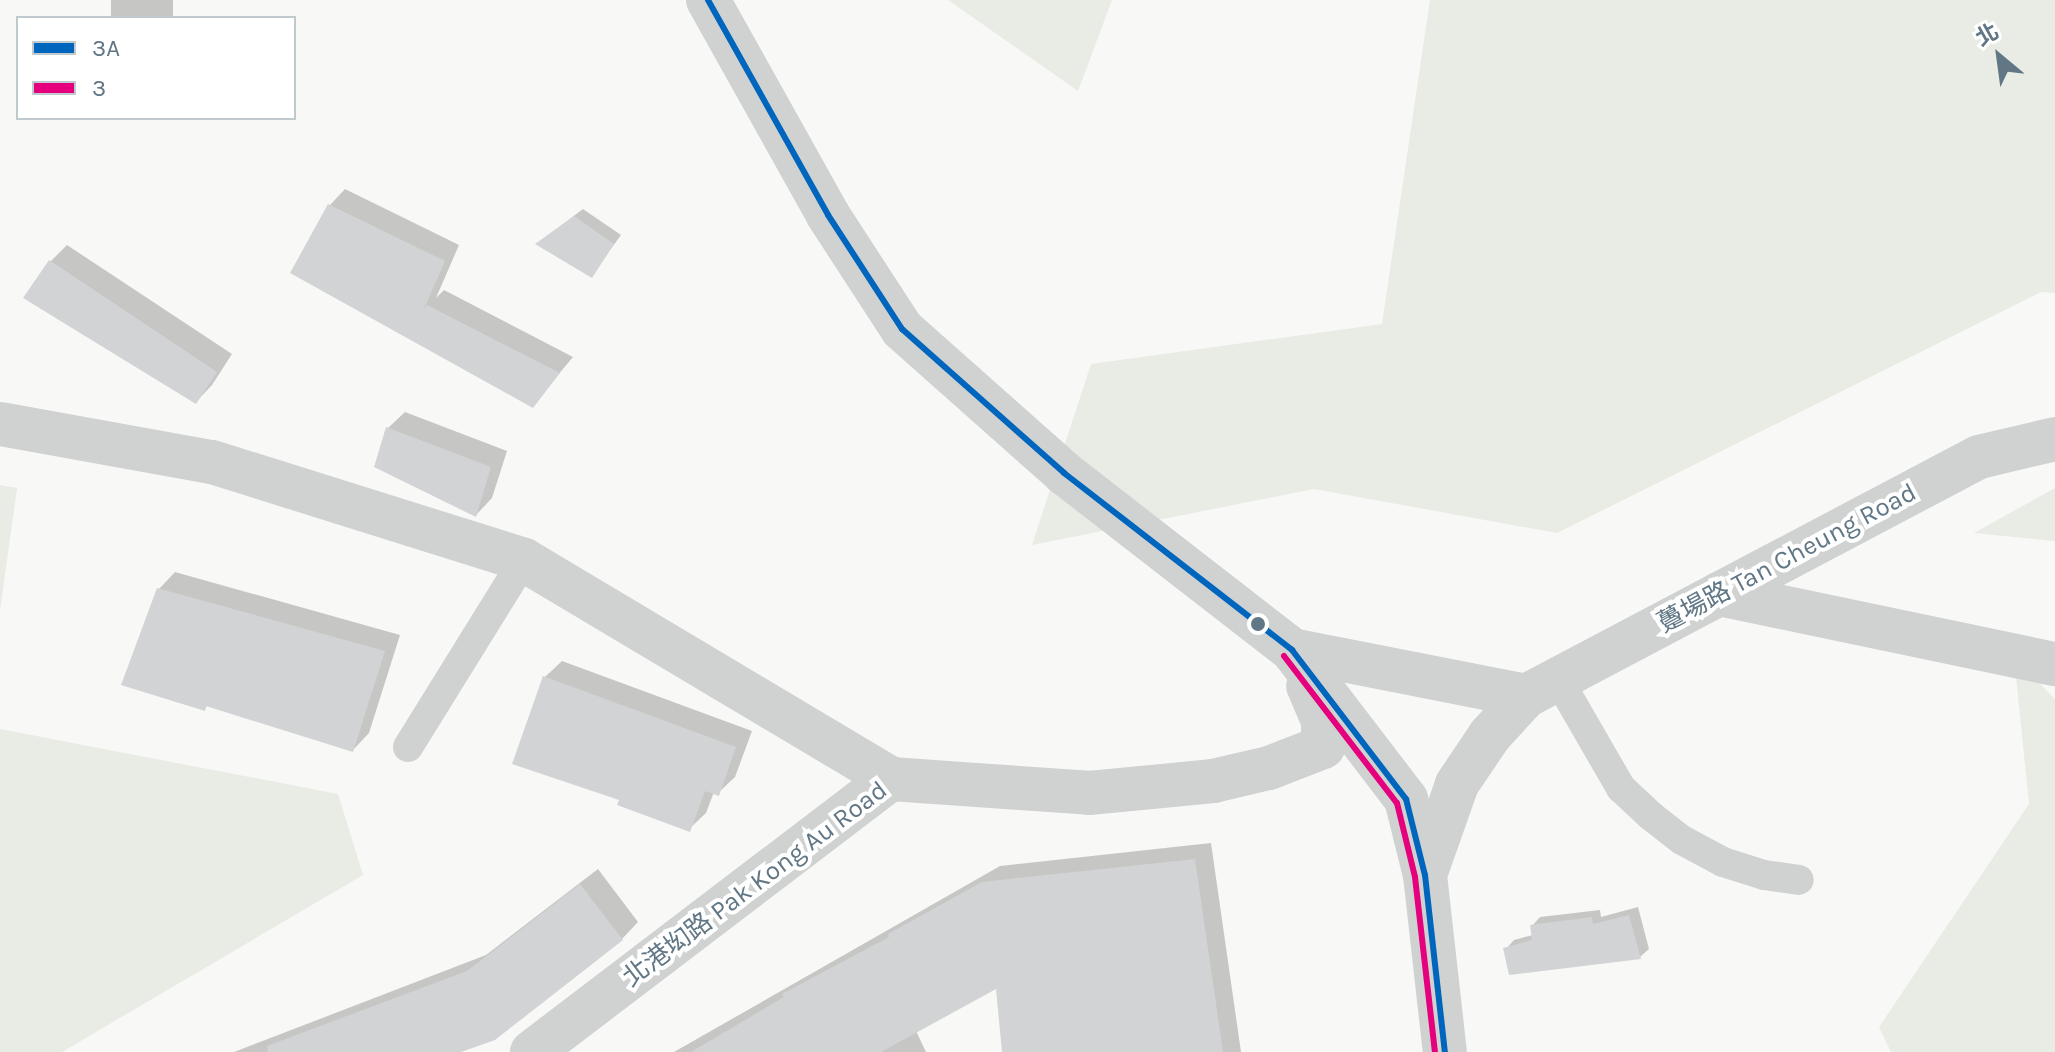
<!DOCTYPE html>
<html>
<head>
<meta charset="utf-8">
<style>
  body { margin:0 }
  #map { position:relative; width:2055px; height:1052px; overflow:hidden; background:#f8f8f7; font-family:Karla,"Noto Sans TC",sans-serif }
  div>[style] { position:absolute }
  [style*='--x'] { left:calc(var(--x)*1px); top:calc(var(--y)*1px); width:calc(var(--w)*1px); rotate:calc(var(--a)*1deg) }
  .green>* { inset:0; background:#e8ece5 }
  .shadow>* { inset:0; background:#0003; transform-origin:0 0 }
  .building>* { inset:0; background:#d2d3d4 }
  .lane>* { height:30px; margin:-15px; padding:0 15px; transform-origin:15px; border-radius:15px; background:#d0d2d2 }
  .street>* { height:44px; margin:-22px; padding:0 22px; transform-origin:22px; border-radius:22px; background:#d0d2d2 }
  .bus-1>* { height:6px; margin:-3px; padding:0 3px; transform-origin:3px; border-radius:3px; background:#0065bd }
  .bus-2>* { height:6px; margin:-3px; padding:0 3px; transform-origin:3px; border-radius:3px; background:#e5007d }
  .dots>* { width:22px; height:22px; translate:-50% -50%; box-sizing:border-box; border:4px solid #fff; border-radius:50% }
  span { translate:-50% -50%; white-space:nowrap; text-align:center; line-height:1.15; -webkit-text-stroke:8px #fff; paint-order:stroke }
  .street-label { font-size:26px; color:#617785 }
  .legend { position:absolute; left:16px; top:16px; width:280px; height:104px; box-sizing:border-box; background:#fff; border:2px solid #c0c9ce; margin:0; padding:10px 14px; list-style:none; font-size:24px; color:#617785 }
  .legend li { display:flex; align-items:center; gap:16px; height:40px }
  .legend b { width:40px; border:2px solid #c0c9ce }
  .north { position:absolute; left:1959px; top:16px; width:80px; height:80px; -webkit-text-stroke:6px #fff; paint-order:stroke; rotate:331deg; font-size:22px; font-weight:700; line-height:32px; text-align:center; color:#617785 }
  .north::after { content:''; display:block; margin:auto; width:28px; height:36px; background:#617785; clip-path:polygon(50% 0,100% 100%,50% 72%,0 100%) }
</style>
</head>
<body>
<div id="map">
  <div class="green">
    <div style="clip-path:polygon(948px 0,1112px 0,1078px 91px)"></div>
    <div style="clip-path:polygon(1430px 0,2055px 0,2055px 293px,2041px 292px,1557px 533px,1314px 489px,1032px 545px,1091px 364px,1382px 324px)"></div>
    <div style="clip-path:polygon(0 485px,17px 488px,0 611px)"></div>
    <div style="clip-path:polygon(2055px 488px,2055px 541px,1974px 533px)"></div>
    <div style="clip-path:polygon(2014px 657px,2055px 699px,2055px 1052px,1891px 1052px,1879px 1027px,2029px 804px)"></div>
    <div style="clip-path:polygon(0 729px,338px 794px,363px 875px,62px 1052px,0 1052px)"></div>
  </div>
  <div class="shadow">
    <div style="left:111px;top:0;width:62px;height:19px"></div>
    <div style="clip-path:polygon(345px 189px,459px 245px,436px 298px,444px 290px,573px 357px,532px 406px,293px 272px,330px 205px)"></div>
    <div style="clip-path:polygon(583px 209px,621px 235px,591px 276px,538px 243px)"></div>
    <div style="clip-path:polygon(67px 245px,232px 354px,212px 385px,196px 402px,50px 262px)"></div>
    <div style="clip-path:polygon(405px 412px,507px 451px,492px 498px,476px 515px,388px 428px)"></div>
    <div style="clip-path:polygon(175px 572px,400px 635px,369px 733px,353px 750px,208px 705px,204px 709px,159px 589px)"></div>
    <div style="clip-path:polygon(562px 661px,752px 731px,735px 777px,718px 793px,714px 792px,706px 813px,689px 829px,622px 799px,545px 677px)"></div>
    <div style="clip-path:polygon(1211px 843px,1241px 1052px,1004px 1052px,997px 985px,916px 1031px,926px 1052px,674px 1052px,1000px 866px)"></div>
    <div style="clip-path:polygon(598px 869px,638px 922px,622px 939px,456px 1052px,234px 1052px,486px 955px)"></div>
    <div style="clip-path:polygon(1638px 907px,1649px 949px,1640px 957px,1506px 949px,1514px 940px,1533px 935px,1532px 926px,1540px 917px,1600px 910px,1601px 917px)"></div>
  </div>
  <div class="building">
    <div style="clip-path:polygon(328px 204px,445px 261px,423px 311px,427px 305px,560px 373px,533px 408px,290px 273px)"></div>
    <div style="clip-path:polygon(574px 216px,614px 244px,592px 278px,535px 244px)"></div>
    <div style="clip-path:polygon(49px 260px,217px 372px,196px 404px,23px 298px)"></div>
    <div style="clip-path:polygon(386px 427px,491px 467px,476px 517px,374px 467px)"></div>
    <div style="clip-path:polygon(157px 588px,385px 651px,353px 752px,206px 706px,205px 711px,121px 685px)"></div>
    <div style="clip-path:polygon(543px 676px,736px 747px,719px 796px,705px 791px,690px 832px,617px 805px,619px 800px,512px 764px)"></div>
    <div style="clip-path:polygon(1195px 859px,1223px 1052px,1002px 1052px,996px 989px,881px 1052px,691px 1052px,784px 997px,782px 994px,889px 937px,888px 934px,982px 882px)"></div>
    <div style="clip-path:polygon(580px 884px,623px 940px,495px 1040px,461px 1052px,268px 1052px,267px 1046px,467px 971px)"></div>
    <div style="clip-path:polygon(1629px 915px,1641px 959px,1509px 975px,1503px 948px,1532px 940px,1530px 925px,1592px 917px,1593px 924px)"></div>
  </div>
  <div class="lane">
    <div style="--x:1558;--y:679;--w:126;--a:60"></div>
    <div style="--x:1621;--y:788;--w:41;--a:43"></div>
    <div style="--x:1651;--y:816;--w:39;--a:38"></div>
    <div style="--x:1682;--y:840;--w:47;--a:28.2"></div>
    <div style="--x:1723;--y:862;--w:43;--a:17.6"></div>
    <div style="--x:1764;--y:875;--w:35;--a:8"></div>
    <div style="--x:408;--y:747;--w:220;--a:-58.2"></div>
  </div>
  <div class="street">
    <div style="--x:708;--y:0;--w:246;--a:60.8"></div>
    <div style="--x:828;--y:215;--w:136;--a:57"></div>
    <div style="--x:902;--y:329;--w:217;--a:41.6"></div>
    <div style="--x:1064;--y:473;--w:289;--a:37.8"></div>
    <div style="--x:1292;--y:650;--w:188;--a:52.6"></div>
    <div style="--x:1406;--y:799;--w:78;--a:76"></div>
    <div style="--x:1425;--y:875;--w:178;--a:83.6"></div>
    <div style="--x:0;--y:424;--w:215;--a:10.2"></div>
    <div style="--x:212;--y:462;--w:327;--a:17.4"></div>
    <div style="--x:524;--y:560;--w:427;--a:30.8"></div>
    <div style="--x:1719;--y:594;--w:343;--a:11.8"></div>
    <div style="--x:1292;--y:650;--w:238;--a:11.1"></div>
    <div style="--x:1425;--y:875;--w:96;--a:-70.6"></div>
    <div style="--x:1457;--y:784;--w:59;--a:-56"></div>
    <div style="--x:1490;--y:735;--w:53;--a:-47.3"></div>
    <div style="--x:1526;--y:696;--w:512;--a:-27.82"></div>
    <div style="--x:1979;--y:457;--w:78;--a:-13.3"></div>
    <div style="--x:532;--y:1052;--w:451;--a:-37.3"></div>
    <div style="--x:891;--y:779;--w:198;--a:4"></div>
    <div style="--x:1089;--y:793;--w:125;--a:-5.5"></div>
    <div style="--x:1213;--y:781;--w:57;--a:-13.1"></div>
    <div style="--x:1269;--y:768;--w:58;--a:-21.3"></div>
    <div style="--x:1323;--y:747;--w:26;--a:-90"></div>
    <div style="--x:1323;--y:721;--w:38;--a:-113"></div>
  </div>
  <div class="bus-1">
    <div style="--x:708;--y:0;--w:246;--a:60.8"></div>
    <div style="--x:828;--y:215;--w:136;--a:57"></div>
    <div style="--x:902;--y:329;--w:217;--a:41.6"></div>
    <div style="--x:1064;--y:473;--w:289;--a:37.8"></div>
    <div style="--x:1292;--y:650;--w:188;--a:52.6"></div>
    <div style="--x:1406;--y:799;--w:78;--a:76"></div>
    <div style="--x:1425;--y:875;--w:178;--a:83.6"></div>
  </div>
  <div class="bus-2">
    <div style="--x:1284;--y:656;--w:185;--a:52.5"></div>
    <div style="--x:1397;--y:803;--w:76;--a:76.3"></div>
    <div style="--x:1415;--y:877;--w:176;--a:83.5"></div>
  </div>
  <div class="dots">
    <div style="left:1258px;top:624px;background:#617785"></div>
  </div>
  <div class="street-label">
    <span style="left:1787px;top:558px;rotate:-28deg">躉場路 Tan Cheung Road</span>
    <span style="left:755px;top:884px;rotate:-37deg">北港㘭路 Pak Kong Au Road</span>
  </div>
  <ul class="legend">
  <li><b style="height:10px;background:#0065bd"></b>3A</li>
  <li><b style="height:10px;background:#e5007d"></b>3</li>
  </ul>
  <div class="north">北</div>
</div>
</body>
</html>
